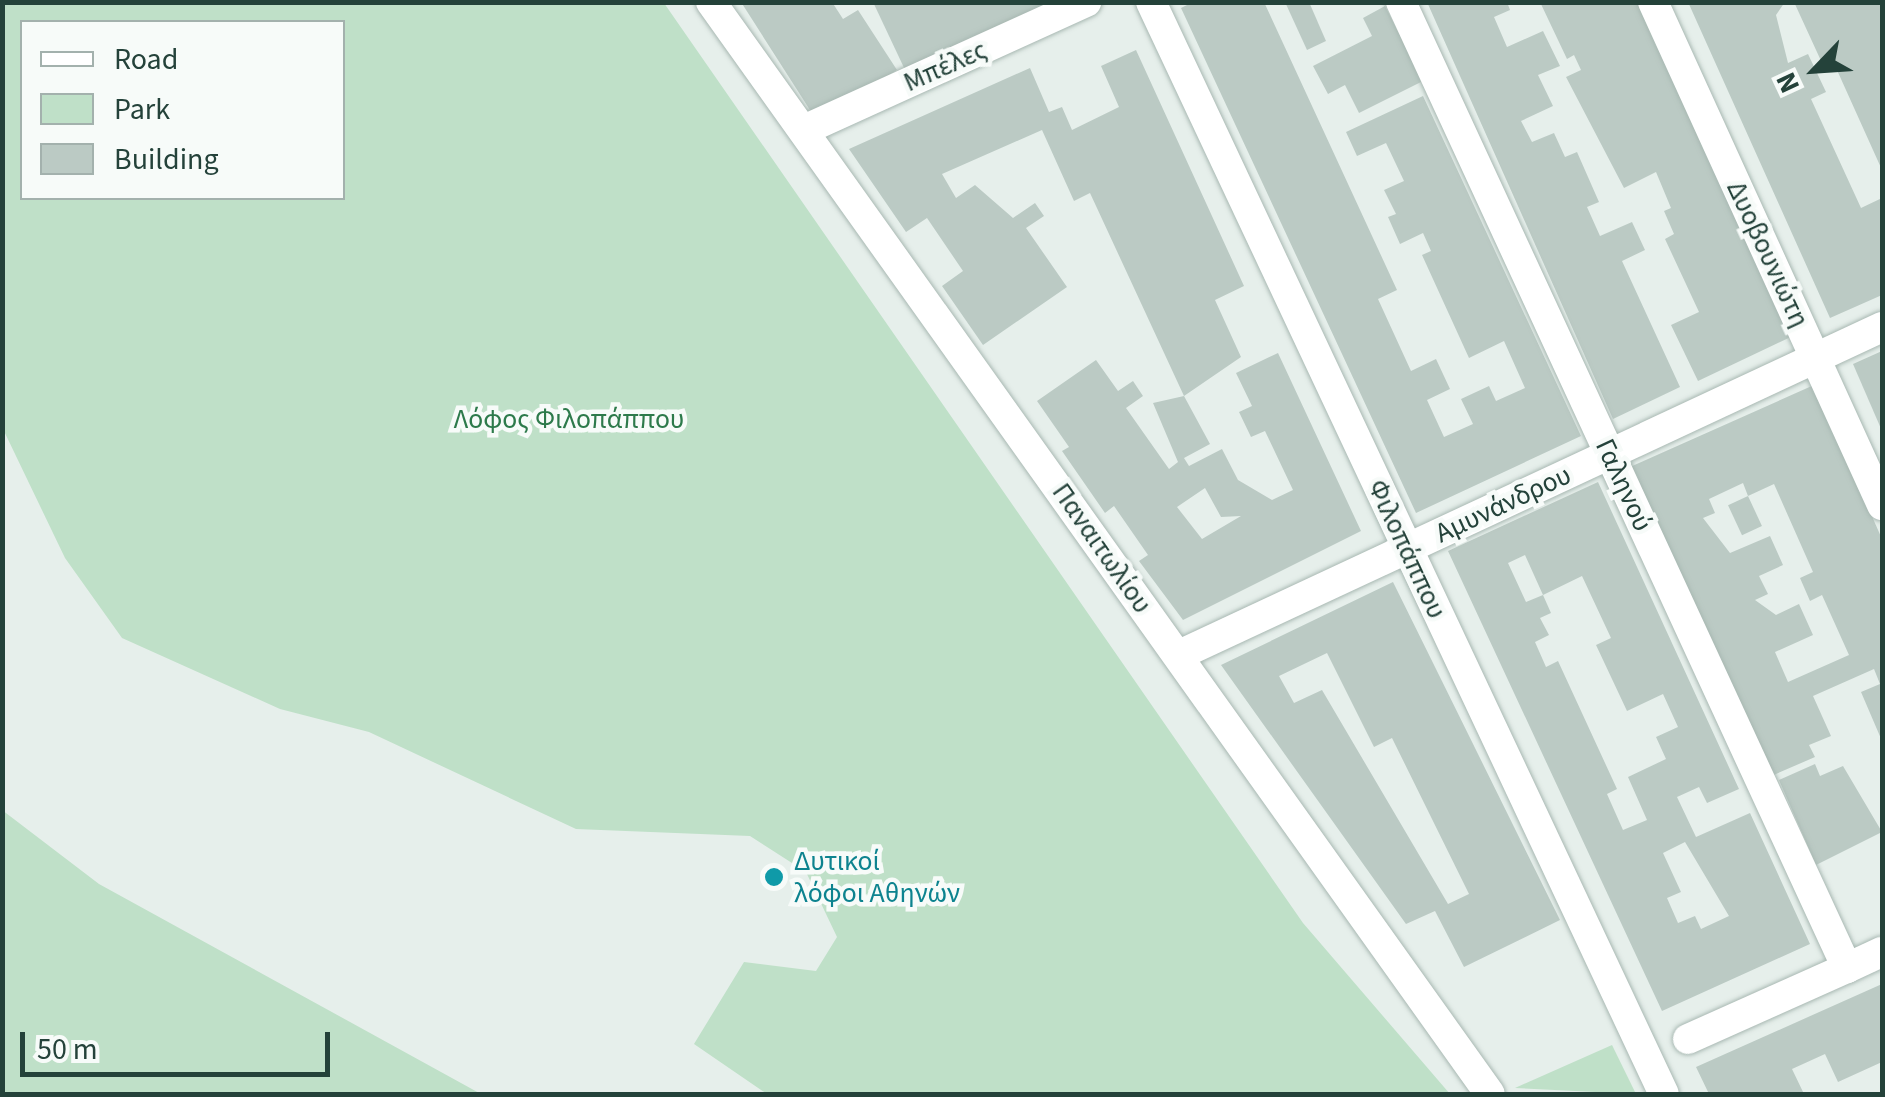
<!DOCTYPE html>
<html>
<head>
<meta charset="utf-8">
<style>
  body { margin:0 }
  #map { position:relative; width:1885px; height:1097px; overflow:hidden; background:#e6efeb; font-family:"Source Sans 3",sans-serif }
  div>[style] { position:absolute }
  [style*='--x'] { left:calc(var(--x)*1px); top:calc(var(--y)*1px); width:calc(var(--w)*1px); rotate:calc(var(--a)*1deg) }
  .green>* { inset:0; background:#bfe0c8 }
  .building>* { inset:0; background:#bbcac4; transform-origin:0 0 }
  .roads { filter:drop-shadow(0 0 2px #a8b8b2) drop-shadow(0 0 2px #a8b8b2) }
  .pedestrian>* { height:30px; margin:-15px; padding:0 15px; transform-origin:15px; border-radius:15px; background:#fff }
  .minor>* { height:30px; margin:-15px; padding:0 15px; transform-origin:15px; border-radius:15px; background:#fff }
  .tertiary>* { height:30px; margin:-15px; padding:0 15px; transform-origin:15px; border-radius:15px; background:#fff }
  .dots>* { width:28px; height:28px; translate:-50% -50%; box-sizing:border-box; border:5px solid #f7fbf9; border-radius:50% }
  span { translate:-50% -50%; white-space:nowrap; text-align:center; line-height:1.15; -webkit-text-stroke:9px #f7fbf9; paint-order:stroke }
  .street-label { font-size:28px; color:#24423a }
  .park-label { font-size:28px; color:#2d7a4b }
  .culture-label { font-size:28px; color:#0d838f }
  .left { translate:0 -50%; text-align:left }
  .frame { position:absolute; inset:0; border:5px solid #24423a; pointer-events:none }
  .legend { position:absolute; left:20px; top:20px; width:325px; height:180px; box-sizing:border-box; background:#f7fbf9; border:2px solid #a3b1ad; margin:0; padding:12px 18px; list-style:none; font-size:30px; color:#24423a }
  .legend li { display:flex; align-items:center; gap:20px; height:50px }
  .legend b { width:50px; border:2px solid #a3b1ad }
  .north { position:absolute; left:1765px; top:20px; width:100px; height:100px; -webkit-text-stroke:8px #f7fbf9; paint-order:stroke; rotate:245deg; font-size:28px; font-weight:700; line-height:40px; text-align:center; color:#24423a }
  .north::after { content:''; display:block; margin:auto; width:35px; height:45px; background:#24423a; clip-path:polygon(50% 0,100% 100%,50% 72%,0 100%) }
  .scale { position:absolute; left:20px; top:1032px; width:310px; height:45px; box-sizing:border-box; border:5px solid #24423a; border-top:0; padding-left:12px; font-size:30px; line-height:35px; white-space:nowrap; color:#24423a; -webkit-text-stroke:8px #f7fbf9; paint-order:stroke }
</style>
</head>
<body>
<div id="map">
  <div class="green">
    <div style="clip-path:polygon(evenodd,2px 3px,664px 3px,1303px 923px,1450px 1094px,767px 1094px,694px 1044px,744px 962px,816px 971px,837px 937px,806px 872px,750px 836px,576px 829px,369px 732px,280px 709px,122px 638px,65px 558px,3px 429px,2px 3px,22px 22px,342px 22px,342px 198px,22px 198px,22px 22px)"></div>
    <div style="clip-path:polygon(2px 810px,99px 884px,481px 1094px,3px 1094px)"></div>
    <div style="clip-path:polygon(1612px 1045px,1636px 1094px,1515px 1088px)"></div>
  </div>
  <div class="building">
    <div style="clip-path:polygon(741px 2px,832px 2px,843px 19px,858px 10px,897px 70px,817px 121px)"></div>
    <div style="clip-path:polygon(873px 2px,1051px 2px,906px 72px)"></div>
    <div style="clip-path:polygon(1193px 2px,1264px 2px,1397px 290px,1378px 299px,1411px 371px,1436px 359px,1450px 389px,1427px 400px,1444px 437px,1473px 424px,1461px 399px,1489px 386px,1496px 401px,1525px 388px,1504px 341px,1469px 358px,1422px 255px,1431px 251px,1423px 233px,1400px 244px,1388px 217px,1396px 214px,1384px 190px,1404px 181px,1386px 143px,1357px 156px,1346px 132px,1423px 96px,1581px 436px,1416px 513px,1181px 8px)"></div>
    <div style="clip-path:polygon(1285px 2px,1309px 2px,1326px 41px,1307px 50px)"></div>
    <div style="clip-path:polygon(1427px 2px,1507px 2px,1510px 10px,1494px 17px,1507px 47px,1543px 31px,1560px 66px,1538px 75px,1553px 106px,1521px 121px,1532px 142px,1554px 133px,1565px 157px,1577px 152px,1599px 202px,1587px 207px,1600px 236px,1632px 222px,1645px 250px,1622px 261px,1680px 387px,1613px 419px)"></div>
    <div style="clip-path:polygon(1540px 2px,1643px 2px,1795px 335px,1698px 381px,1671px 325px,1699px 312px,1665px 239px,1674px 234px,1664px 211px,1671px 208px,1656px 172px,1624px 188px,1566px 77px,1581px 70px,1574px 55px,1567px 59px)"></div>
    <div style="clip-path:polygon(1688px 2px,1785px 2px,1776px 15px,1788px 63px,1808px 54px,1826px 92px,1811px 99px,1861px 208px,1882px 198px,1882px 295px,1830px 318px)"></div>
    <div style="clip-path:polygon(1794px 2px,1882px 2px,1882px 170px,1832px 59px,1822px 63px)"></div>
    <div style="clip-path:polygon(1385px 6px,1423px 81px,1359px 113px,1345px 85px,1328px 94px,1313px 66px,1372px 36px,1363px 18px)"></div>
    <div style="clip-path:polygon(1136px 50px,1244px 286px,1215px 300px,1241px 357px,1184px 396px,1090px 193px,1074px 201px,1042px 130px,942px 174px,956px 198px,975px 185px,1013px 218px,1035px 203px,1044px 216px,1026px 228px,1067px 287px,983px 345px,942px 286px,963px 271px,927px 218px,906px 232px,849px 149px,1030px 68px,1049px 112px,1062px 107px,1072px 130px,1119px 107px,1101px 66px)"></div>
    <div style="clip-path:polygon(1882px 351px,1882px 431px,1853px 364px)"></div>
    <div style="clip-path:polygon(evenodd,1278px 353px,1361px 531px,1183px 620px,1139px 561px,1148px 555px,1114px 506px,1105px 513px,1062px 451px,1069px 447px,1037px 401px,1096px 360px,1118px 391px,1133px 381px,1143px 396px,1126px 408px,1169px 469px,1178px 462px,1153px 403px,1184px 396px,1210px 444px,1184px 458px,1189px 466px,1222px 449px,1238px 480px,1272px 500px,1293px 490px,1265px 431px,1251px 437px,1239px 412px,1252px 406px,1236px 373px,1278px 353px,1205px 488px,1221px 517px,1241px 516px,1202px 539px,1177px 507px,1205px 488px)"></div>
    <div style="clip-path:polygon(evenodd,1814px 385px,1882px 539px,1882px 741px,1861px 692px,1880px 684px,1874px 669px,1813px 696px,1831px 736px,1809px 745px,1815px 757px,1769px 777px,1630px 467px,1814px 385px,1743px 483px,1748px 496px,1774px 484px,1813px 572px,1800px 578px,1810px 601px,1822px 595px,1849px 655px,1788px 682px,1775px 652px,1813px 635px,1799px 604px,1776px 615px,1755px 600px,1768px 594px,1759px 576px,1783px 565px,1770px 536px,1730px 553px,1703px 518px,1715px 513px,1709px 499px,1743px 483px)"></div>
    <div style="clip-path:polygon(evenodd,1598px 482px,1739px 789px,1707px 803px,1699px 787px,1677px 797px,1696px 837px,1750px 813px,1810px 944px,1662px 1011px,1448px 551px,1598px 482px,1525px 555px,1543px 595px,1582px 576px,1611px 638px,1596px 645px,1627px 711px,1663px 694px,1678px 727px,1656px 737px,1666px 759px,1628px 777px,1647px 820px,1623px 830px,1607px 794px,1617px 789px,1558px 661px,1546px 667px,1535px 642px,1549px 635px,1540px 618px,1551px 613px,1543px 595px,1526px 602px,1508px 563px,1525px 555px,1598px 482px,1685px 842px,1729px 916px,1701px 929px,1695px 916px,1678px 923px,1667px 898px,1681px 892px,1663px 853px,1685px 842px)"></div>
    <div style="left:1748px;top:496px;width:33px;height:22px;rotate:65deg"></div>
    <div style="clip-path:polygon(evenodd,1393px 582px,1560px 920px,1464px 967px,1435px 911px,1406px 924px,1221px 665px,1393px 582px,1327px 653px,1374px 747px,1392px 738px,1469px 894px,1448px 904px,1322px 690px,1294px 703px,1279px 676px,1327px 653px)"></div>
    <div style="clip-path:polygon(1815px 764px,1820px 776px,1843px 766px,1882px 832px,1816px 865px,1779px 780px)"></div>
    <div style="clip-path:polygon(1882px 984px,1882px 1062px,1838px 1082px,1825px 1054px,1792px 1069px,1804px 1094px,1709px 1094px,1696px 1067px)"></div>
  </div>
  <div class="roads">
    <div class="pedestrian">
      <div style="--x:1688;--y:1039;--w:174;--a:-24.1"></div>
    </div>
    <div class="minor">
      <div style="--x:1151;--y:2;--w:1206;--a:64.84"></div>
      <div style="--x:1401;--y:2;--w:1064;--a:65.22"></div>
      <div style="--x:1847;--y:968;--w:38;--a:-25"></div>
      <div style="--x:1653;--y:2;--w:553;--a:65.52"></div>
      <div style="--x:804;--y:130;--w:310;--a:-24.4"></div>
      <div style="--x:1179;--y:655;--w:776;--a:-25.01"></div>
    </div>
    <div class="tertiary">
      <div style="--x:711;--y:2;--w:1341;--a:54.5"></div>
    </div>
  </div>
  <div class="dots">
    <div style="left:774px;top:877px;background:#0f9aa8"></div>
  </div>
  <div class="street-label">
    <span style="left:945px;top:66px;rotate:-24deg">Μπέλες</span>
    <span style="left:1768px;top:254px;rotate:65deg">Δυοβουνιώτη</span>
    <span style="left:1624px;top:485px;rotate:65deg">Γαληνού</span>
    <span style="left:1503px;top:504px;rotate:-25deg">Αμυνάνδρου</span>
    <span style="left:1102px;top:548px;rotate:55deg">Παναιτωλίου</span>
    <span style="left:1407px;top:549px;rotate:65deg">Φιλοπάππου</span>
  </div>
  <div class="park-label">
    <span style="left:569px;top:419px">Λόφος Φιλοπάππου</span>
  </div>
  <div class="culture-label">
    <span class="left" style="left:794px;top:877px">Δυτικοί<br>λόφοι Αθηνών</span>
  </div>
  <div class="frame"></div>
  <ul class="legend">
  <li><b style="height:12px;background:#fff"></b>Road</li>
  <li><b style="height:28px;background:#bfe0c8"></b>Park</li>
  <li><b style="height:28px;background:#bbcac4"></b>Building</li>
  </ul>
  <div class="north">N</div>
  <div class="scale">50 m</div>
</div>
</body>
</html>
